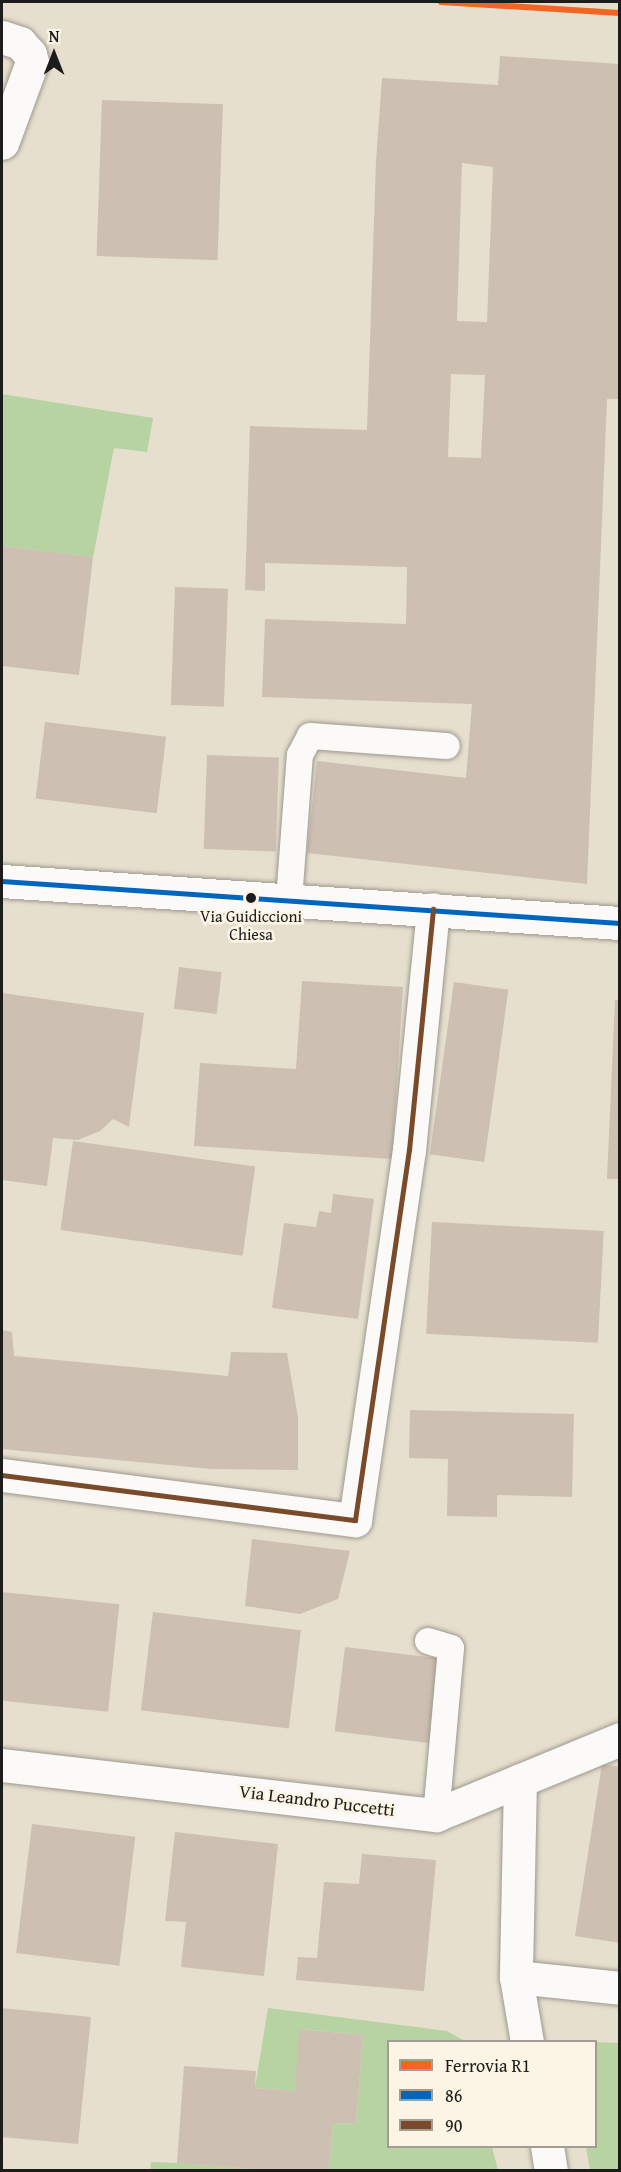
<!DOCTYPE html>
<html>
<head>
<meta charset="utf-8">
<style>
  body { margin:0 }
  #map { position:relative; width:621px; height:2172px; overflow:hidden; background:#e6dfce; font-family:"Gentium Book Plus",serif }
  div>[style] { position:absolute }
  [style*='--x'] { left:calc(var(--x)*1px); top:calc(var(--y)*1px); width:calc(var(--w)*1px); rotate:calc(var(--a)*1deg) }
  .green>* { inset:0; background:#b7d3a1 }
  .building>* { inset:0; background:#cdbfb2; transform-origin:0 0 }
  .roads { filter:drop-shadow(0 0 2px #9d998f) drop-shadow(0 0 2px #9d998f) }
  .service>* { height:26px; margin:-13px; padding:0 13px; transform-origin:13px; border-radius:13px; background:#fbfaf8 }
  .minor>* { height:33px; margin:-16.5px; padding:0 16.5px; transform-origin:16.5px; border-radius:16.5px; background:#fbfaf8 }
  .bus-1>* { height:4.5px; margin:-2.25px; padding:0 2.25px; transform-origin:2.25px; border-radius:2.25px; background:#0065bd }
  .bus-2>* { height:4.5px; margin:-2.25px; padding:0 2.25px; transform-origin:2.25px; border-radius:2.25px; background:#7a4b2a }
  .rail-1>* { height:6px; margin:-3px; padding:0 3px; transform-origin:3px; border-radius:3px; background:#f26522 }
  .dots>* { width:16px; height:16px; translate:-50% -50%; box-sizing:border-box; border:3px solid #fcf5e5; border-radius:50% }
  span { translate:-50% -50%; white-space:nowrap; text-align:center; line-height:1.15; -webkit-text-stroke:5px #fcf5e5; paint-order:stroke }
  .bus-label { font-size:16px; color:#1c1c1c }
  .street-label { font-size:18px; color:#1c1c1c }
  .frame { position:absolute; inset:0; border:3px solid #1c1c1c; pointer-events:none }
  .legend { position:absolute; left:387px; top:2040px; width:210px; height:108px; box-sizing:border-box; background:#fcf5e5; border:2px solid #a29e95; margin:0; padding:8px 10px; list-style:none; font-size:18px; color:#1c1c1c }
  .legend li { display:flex; align-items:center; gap:12px; height:30px }
  .legend b { width:30px; border:2px solid #a29e95 }
  .north { position:absolute; left:24px; top:24px; width:60px; height:60px; -webkit-text-stroke:4px #fcf5e5; paint-order:stroke; rotate:0deg; font-size:16px; font-weight:700; line-height:24px; text-align:center; color:#1c1c1c }
  .north::after { content:''; display:block; margin:auto; width:21px; height:27px; background:#1c1c1c; clip-path:polygon(50% 0,100% 100%,50% 72%,0 100%) }
</style>
</head>
<body>
<div id="map">
  <div class="green">
    <div style="clip-path:polygon(2px 394px,153px 418px,147px 452px,114px 448px,93px 557px,2px 546px)"></div>
    <div style="clip-path:polygon(268px 2008px,447px 2031px,463px 2040px,388px 2042px,388px 2146px,492px 2147px,498px 2170px,329px 2170px,333px 2123px,356px 2124px,363px 2035px,300px 2029px,295px 2091px,255px 2088px)"></div>
    <div style="clip-path:polygon(596px 2042px,619px 2043px,619px 2170px,590px 2170px,586px 2147px,596px 2146px)"></div>
    <div style="clip-path:polygon(151px 2162px,177px 2163px,264px 2170px,150px 2170px)"></div>
  </div>
  <div class="building">
    <div style="clip-path:polygon(evenodd,500px 56px,620px 64px,620px 399px,607px 399px,587px 884px,307px 853px,317px 761px,466px 778px,472px 704px,262px 697px,265px 619px,406px 624px,407px 567px,265px 563px,265px 591px,245px 590px,250px 426px,367px 430px,376px 161px,382px 78px,498px 85px,500px 56px,462px 163px,493px 167px,487px 322px,457px 321px,462px 163px,500px 56px,451px 374px,485px 375px,481px 458px,448px 457px,451px 374px)"></div>
    <div style="left:102px;top:100px;width:121px;height:156px;rotate:2deg"></div>
    <div style="clip-path:polygon(2px 546px,93px 557px,79px 675px,2px 666px)"></div>
    <div style="left:175px;top:587px;width:53px;height:118px;rotate:2deg"></div>
    <div style="left:45px;top:722px;width:122px;height:77px;rotate:7deg"></div>
    <div style="left:207px;top:755px;width:72px;height:94px;rotate:2deg"></div>
    <div style="left:179px;top:967px;width:43px;height:42px;rotate:7deg"></div>
    <div style="clip-path:polygon(302px 981px,403px 987px,392px 1159px,194px 1146px,200px 1063px,296px 1069px)"></div>
    <div style="left:454px;top:982px;width:55px;height:174px;rotate:8deg"></div>
    <div style="clip-path:polygon(2px 993px,144px 1013px,129px 1127px,113px 1119px,100px 1131px,78px 1140px,53px 1138px,47px 1186px,2px 1180px)"></div>
    <div style="clip-path:polygon(615px 1000px,620px 1000px,620px 1179px,607px 1179px)"></div>
    <div style="left:73px;top:1141px;width:184px;height:90px;rotate:8deg"></div>
    <div style="clip-path:polygon(333px 1194px,374px 1199px,358px 1319px,272px 1308px,284px 1223px,316px 1227px,319px 1211px,331px 1213px)"></div>
    <div style="left:432px;top:1222px;width:172px;height:112px;rotate:3deg"></div>
    <div style="clip-path:polygon(2px 1330px,12px 1332px,14px 1356px,228px 1376px,231px 1352px,287px 1353px,298px 1417px,298px 1470px,211px 1469px,2px 1449px)"></div>
    <div style="clip-path:polygon(410px 1410px,574px 1414px,572px 1497px,497px 1495px,497px 1517px,447px 1516px,448px 1459px,409px 1458px)"></div>
    <div style="clip-path:polygon(252px 1539px,350px 1551px,338px 1599px,300px 1614px,245px 1606px)"></div>
    <div style="left:2px;top:1592px;width:118px;height:108px;rotate:6deg"></div>
    <div style="left:153px;top:1612px;width:149px;height:99px;rotate:7deg"></div>
    <div style="left:345px;top:1647px;width:95px;height:85px;rotate:7deg"></div>
    <div style="clip-path:polygon(602px 1764px,620px 1767px,620px 1943px,575px 1936px)"></div>
    <div style="left:32px;top:1824px;width:104px;height:130px;rotate:7deg"></div>
    <div style="clip-path:polygon(175px 1832px,278px 1844px,264px 1976px,181px 1967px,186px 1922px,165px 1921px)"></div>
    <div style="clip-path:polygon(362px 1854px,436px 1860px,424px 1991px,296px 1980px,298px 1957px,317px 1958px,324px 1882px,359px 1884px)"></div>
    <div style="clip-path:polygon(2px 2008px,91px 2017px,78px 2144px,2px 2137px)"></div>
    <div style="clip-path:polygon(299px 2029px,363px 2035px,356px 2124px,333px 2123px,329px 2170px,264px 2170px,177px 2163px,184px 2066px,256px 2071px,255px 2088px,295px 2091px)"></div>
  </div>
  <div class="roads">
    <div class="service">
      <div style="--x:289;--y:900;--w:145;--a:-85.7"></div>
      <div style="--x:300;--y:755;--w:21;--a:-62"></div>
      <div style="--x:310;--y:736;--w:137;--a:4.2"></div>
      <div style="--x:428;--y:1641;--w:24;--a:17"></div>
      <div style="--x:451;--y:1648;--w:168;--a:95.1"></div>
    </div>
    <div class="minor">
      <div style="--x:2;--y:37;--w:19;--a:18"></div>
      <div style="--x:20;--y:43;--w:15;--a:48"></div>
      <div style="--x:30;--y:54;--w:8;--a:76"></div>
      <div style="--x:32;--y:62;--w:86;--a:110.3"></div>
      <div style="--x:2;--y:881;--w:619;--a:3.89"></div>
      <div style="--x:2;--y:1475;--w:356;--a:7.3"></div>
      <div style="--x:355;--y:1520;--w:374;--a:-81.7"></div>
      <div style="--x:409;--y:1150;--w:242;--a:-84.3"></div>
      <div style="--x:2;--y:1765;--w:437;--a:6.6"></div>
      <div style="--x:436;--y:1815;--w:199;--a:-22.4"></div>
      <div style="--x:520;--y:1780;--w:197;--a:91.2"></div>
      <div style="--x:516;--y:1977;--w:66;--a:80.4"></div>
      <div style="--x:516;--y:1977;--w:105;--a:6"></div>
      <div style="--x:547;--y:2146;--w:24;--a:81"></div>
    </div>
  </div>
  <div class="bus-1">
    <div style="--x:2;--y:881;--w:619;--a:3.89"></div>
  </div>
  <div class="bus-2">
    <div style="--x:2;--y:1475;--w:356;--a:7.3"></div>
    <div style="--x:355;--y:1520;--w:374;--a:-81.7"></div>
    <div style="--x:409;--y:1150;--w:242;--a:-84.3"></div>
  </div>
  <div class="rail-1">
    <div style="--x:441;--y:2;--w:179;--a:3.5"></div>
  </div>
  <div class="dots">
    <div style="left:251px;top:898px;background:#1c1c1c"></div>
  </div>
  <div class="bus-label">
    <span style="left:251px;top:925px">Via Guidiccioni<br>Chiesa</span>
  </div>
  <div class="street-label">
    <span style="left:317px;top:1801px;rotate:7deg">Via Leandro Puccetti</span>
  </div>
  <div class="frame"></div>
  <ul class="legend">
  <li><b style="height:8px;background:#f26522"></b>Ferrovia R1</li>
  <li><b style="height:8px;background:#0065bd"></b>86</li>
  <li><b style="height:8px;background:#7a4b2a"></b>90</li>
  </ul>
  <div class="north">N</div>
</div>
</body>
</html>
